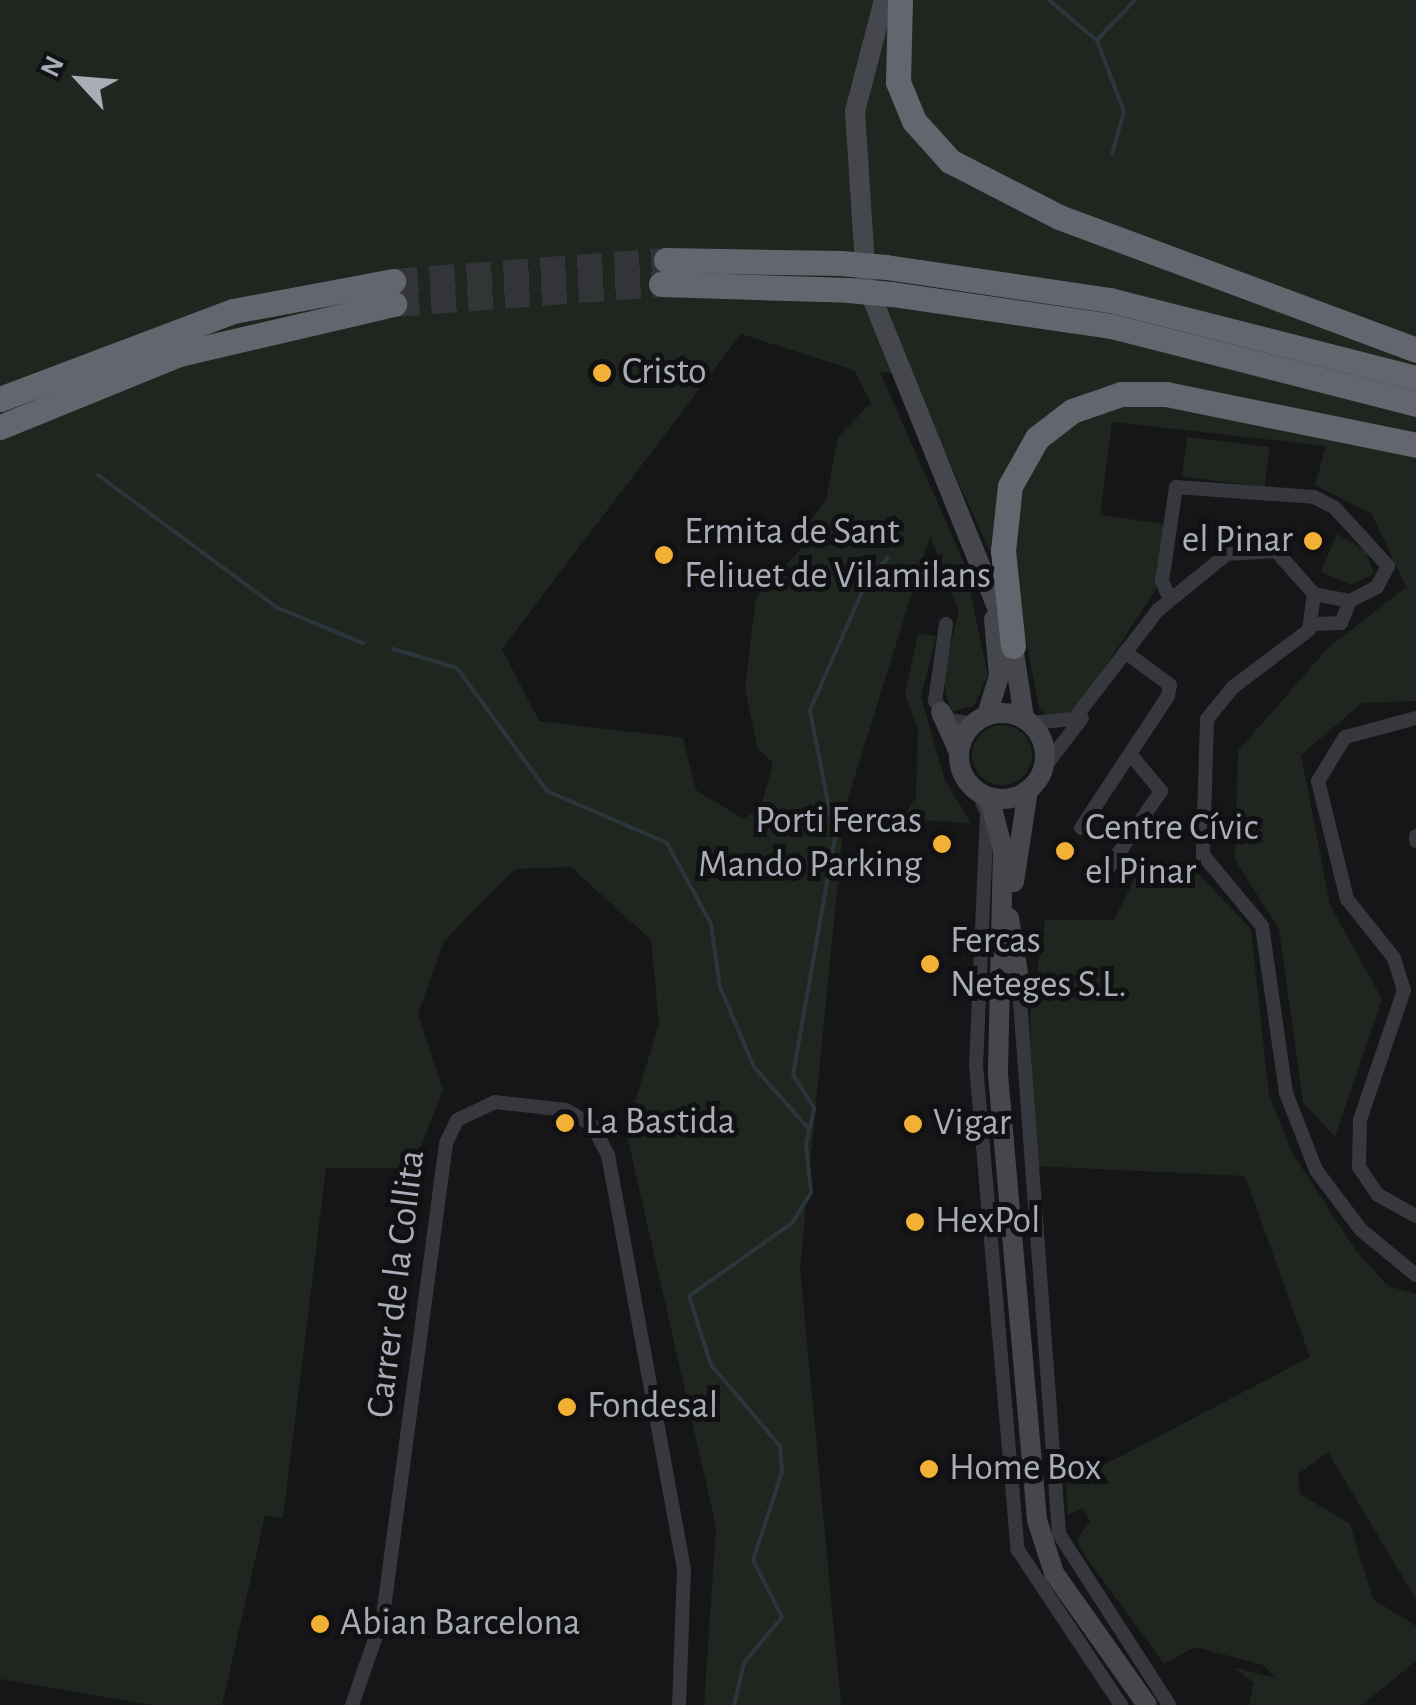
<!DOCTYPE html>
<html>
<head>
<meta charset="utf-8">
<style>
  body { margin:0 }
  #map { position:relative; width:1416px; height:1705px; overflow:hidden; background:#161618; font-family:"Alegreya Sans",sans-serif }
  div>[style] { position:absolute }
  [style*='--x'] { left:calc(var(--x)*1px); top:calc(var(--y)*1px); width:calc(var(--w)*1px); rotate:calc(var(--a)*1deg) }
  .green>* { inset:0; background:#1e261f; transform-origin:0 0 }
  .round { border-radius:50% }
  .stream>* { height:4px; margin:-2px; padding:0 2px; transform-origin:2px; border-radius:2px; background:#2c353c }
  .highway-tunnel>* { height:25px; margin-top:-12.5px; transform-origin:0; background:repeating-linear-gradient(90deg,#333438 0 25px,transparent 0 37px) }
  .street>* { height:14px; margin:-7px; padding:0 7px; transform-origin:7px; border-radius:7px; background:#37383d }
  .secondary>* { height:20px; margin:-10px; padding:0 10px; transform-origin:10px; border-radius:10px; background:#45474d }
  .secondary>.ring { margin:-10px; padding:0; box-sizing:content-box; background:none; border:20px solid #45474d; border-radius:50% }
  .highway>* { height:25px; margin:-12.5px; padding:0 12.5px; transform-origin:12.5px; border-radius:12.5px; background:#63666e }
  .highway-bridge>* { height:25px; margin:-12.5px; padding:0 12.5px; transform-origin:12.5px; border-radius:12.5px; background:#63666e }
  .dots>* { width:28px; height:28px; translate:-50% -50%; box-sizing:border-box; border:5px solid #111113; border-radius:50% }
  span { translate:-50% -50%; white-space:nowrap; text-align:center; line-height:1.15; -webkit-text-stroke:10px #111113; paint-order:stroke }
  .poi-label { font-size:38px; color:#a8adb8 }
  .left { translate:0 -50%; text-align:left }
  .right { translate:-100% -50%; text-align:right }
  .street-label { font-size:38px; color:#a8adb8 }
  .north { position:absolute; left:30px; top:30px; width:100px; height:100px; -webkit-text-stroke:8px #111113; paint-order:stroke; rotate:296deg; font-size:28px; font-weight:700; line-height:40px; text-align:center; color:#a8adb8 }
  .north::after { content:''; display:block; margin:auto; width:35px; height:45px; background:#a8adb8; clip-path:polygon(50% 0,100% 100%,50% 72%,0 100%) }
</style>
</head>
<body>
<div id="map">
  <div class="green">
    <div style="clip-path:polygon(evenodd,0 0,1416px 0,1416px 701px,1362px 703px,1301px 755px,1330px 905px,1382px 999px,1335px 1137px,1303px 1102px,1279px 929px,1235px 860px,1238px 751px,1328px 648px,1406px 587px,1372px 514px,1315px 485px,1326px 446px,1112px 422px,1100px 515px,1165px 524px,1156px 589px,1081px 704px,1053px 722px,1039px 708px,1010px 558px,1028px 467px,1060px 429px,1102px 407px,1165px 402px,1313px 434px,1286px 412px,1221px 398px,1144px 385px,1090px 392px,1036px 431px,1014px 462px,1000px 498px,996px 565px,910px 375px,880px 372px,964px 563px,988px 675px,974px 706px,950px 712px,942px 674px,959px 612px,930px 535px,845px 808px,800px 1268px,841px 1705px,704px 1705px,716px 1527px,626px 1131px,659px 1024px,651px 940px,571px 867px,515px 869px,444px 941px,418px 1014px,443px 1089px,413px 1168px,326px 1168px,283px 1518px,265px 1516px,222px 1705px,151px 1705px,0 1679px,0 0,741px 334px,854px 370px,871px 403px,838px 437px,826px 500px,798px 537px,800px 550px,756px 597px,745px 688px,757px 747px,773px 763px,760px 809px,743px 819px,696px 790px,683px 738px,539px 721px,502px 649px,741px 334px)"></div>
    <div style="left:1187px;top:437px;width:83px;height:40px;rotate:7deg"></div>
    <div style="clip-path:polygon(1337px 534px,1366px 551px,1374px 574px,1351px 585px,1321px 572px)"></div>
    <div style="clip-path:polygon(918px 633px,936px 636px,921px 697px,945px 780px,971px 823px,902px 819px,916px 797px,918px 730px,905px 694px)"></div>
    <div class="round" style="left:972px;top:725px;width:60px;height:60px"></div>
    <div style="clip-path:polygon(1185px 860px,1251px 929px,1269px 1095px,1292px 1153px,1357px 1252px,1388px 1286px,1416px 1294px,1416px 1599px,1328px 1452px,1298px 1474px,1300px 1494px,1350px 1524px,1373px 1599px,1416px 1626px,1416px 1661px,1362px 1705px,1249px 1705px,1254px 1683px,1233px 1667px,1275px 1678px,1263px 1665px,1195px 1647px,1164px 1664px,1081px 1550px,1077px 1539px,1090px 1522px,1083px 1508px,1068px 1515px,1066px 1485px,1310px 1357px,1245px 1176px,1034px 1166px,1030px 1018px,1045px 920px,1114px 920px,1142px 864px)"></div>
  </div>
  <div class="stream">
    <div style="--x:1049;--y:0;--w:60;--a:40.3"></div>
    <div style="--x:1112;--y:154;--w:44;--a:-74.1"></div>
    <div style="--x:1124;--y:112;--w:77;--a:-110.6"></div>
    <div style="--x:1097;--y:40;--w:55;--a:-46.5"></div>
    <div style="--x:98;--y:475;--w:224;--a:36.5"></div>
    <div style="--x:278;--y:608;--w:92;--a:22.4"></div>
    <div style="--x:393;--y:649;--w:67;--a:16.5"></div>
    <div style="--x:457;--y:668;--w:152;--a:53.8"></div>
    <div style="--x:547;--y:791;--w:131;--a:23.4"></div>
    <div style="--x:667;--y:843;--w:92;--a:61.5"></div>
    <div style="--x:711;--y:924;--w:64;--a:81.9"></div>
    <div style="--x:720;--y:987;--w:87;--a:67"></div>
    <div style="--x:754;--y:1067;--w:83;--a:48.4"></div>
    <div style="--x:734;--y:1705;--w:43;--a:-76.6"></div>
    <div style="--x:744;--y:1663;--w:60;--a:-50.4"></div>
    <div style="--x:782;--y:1617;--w:64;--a:-117"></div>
    <div style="--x:753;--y:1560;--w:93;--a:-71.8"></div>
    <div style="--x:782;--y:1472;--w:26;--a:-94"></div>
    <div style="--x:780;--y:1446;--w:106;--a:-130.4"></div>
    <div style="--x:711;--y:1365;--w:72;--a:-107.7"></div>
    <div style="--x:689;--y:1296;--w:126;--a:-35.3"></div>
    <div style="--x:792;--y:1223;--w:36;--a:-58"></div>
    <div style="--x:811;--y:1193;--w:49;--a:-95.8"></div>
    <div style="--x:806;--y:1144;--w:37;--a:-77"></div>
    <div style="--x:814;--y:1108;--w:39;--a:-122"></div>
    <div style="--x:793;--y:1075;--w:241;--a:-80"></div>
    <div style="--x:835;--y:838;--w:130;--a:-101.1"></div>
    <div style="--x:810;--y:710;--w:131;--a:-66.2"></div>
    <div style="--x:863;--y:590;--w:41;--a:-52.9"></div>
  </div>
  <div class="highway-tunnel">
    <div style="--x:393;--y:281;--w:274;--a:-4.4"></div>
    <div style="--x:394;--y:304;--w:268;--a:-4.3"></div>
  </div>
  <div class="street">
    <div style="--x:1314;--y:594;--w:37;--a:11"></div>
    <div style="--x:1169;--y:598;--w:18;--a:-112"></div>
    <div style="--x:1162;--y:581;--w:95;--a:-81.5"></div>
    <div style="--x:1176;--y:487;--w:138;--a:4.1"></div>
    <div style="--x:1314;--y:497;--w:22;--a:27"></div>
    <div style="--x:1334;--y:507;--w:80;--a:47.5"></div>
    <div style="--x:1388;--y:566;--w:24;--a:118"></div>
    <div style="--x:1377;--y:587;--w:30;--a:153"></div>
    <div style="--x:946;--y:624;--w:78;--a:98.1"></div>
    <div style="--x:935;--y:701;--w:24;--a:52"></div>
    <div style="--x:950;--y:720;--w:22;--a:10"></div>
    <div style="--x:1314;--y:624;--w:27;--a:-2"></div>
    <div style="--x:1341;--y:623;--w:24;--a:-68"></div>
    <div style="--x:1416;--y:718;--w:73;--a:165"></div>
    <div style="--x:1345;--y:737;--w:52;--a:121.5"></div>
    <div style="--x:1318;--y:781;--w:122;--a:76.2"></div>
    <div style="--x:1347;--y:899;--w:75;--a:51.5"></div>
    <div style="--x:1394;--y:958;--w:34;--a:73"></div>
    <div style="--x:1404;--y:990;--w:137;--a:108.7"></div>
    <div style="--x:1360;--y:1120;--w:47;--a:91.2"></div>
    <div style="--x:1359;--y:1167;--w:34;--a:56"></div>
    <div style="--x:1378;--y:1195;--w:43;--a:28.9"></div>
    <div style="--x:1030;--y:723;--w:44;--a:-5.2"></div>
    <div style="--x:1074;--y:719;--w:138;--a:-52.4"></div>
    <div style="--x:1158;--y:610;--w:89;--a:-39.1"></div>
    <div style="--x:1227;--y:554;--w:49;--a:-3.5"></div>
    <div style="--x:1276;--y:551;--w:57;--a:48.5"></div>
    <div style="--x:1314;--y:594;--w:36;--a:98"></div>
    <div style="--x:1309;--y:630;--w:95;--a:143.1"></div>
    <div style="--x:1233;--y:687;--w:41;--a:129.1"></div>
    <div style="--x:1207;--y:719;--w:136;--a:91.7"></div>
    <div style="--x:1203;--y:855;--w:92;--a:50.3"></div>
    <div style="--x:1262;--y:926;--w:169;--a:81.8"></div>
    <div style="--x:1286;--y:1093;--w:83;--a:68.7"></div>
    <div style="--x:1316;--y:1170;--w:75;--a:53.1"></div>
    <div style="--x:1361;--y:1230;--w:71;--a:39.3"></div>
    <div style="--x:1043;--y:769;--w:64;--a:-52.6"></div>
    <div style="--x:979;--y:793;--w:22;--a:69"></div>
    <div style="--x:987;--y:814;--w:251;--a:92.5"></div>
    <div style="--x:976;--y:1065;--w:487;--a:85.1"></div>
    <div style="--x:1018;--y:1550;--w:186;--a:56.4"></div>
    <div style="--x:1081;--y:828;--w:158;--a:-56.6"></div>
    <div style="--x:1168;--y:696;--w:11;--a:-80"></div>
    <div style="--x:1170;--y:685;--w:56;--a:-143.7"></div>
    <div style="--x:1416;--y:836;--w:5;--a:90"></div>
    <div style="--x:1109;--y:867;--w:92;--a:-55.6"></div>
    <div style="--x:1161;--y:791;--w:48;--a:-130"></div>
    <div style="--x:1018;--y:973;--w:562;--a:85.82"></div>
    <div style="--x:1059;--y:1534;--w:203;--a:57.2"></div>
    <div style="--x:352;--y:1705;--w:94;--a:-70.8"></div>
    <div style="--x:383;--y:1616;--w:477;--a:-82.4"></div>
    <div style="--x:446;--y:1143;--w:25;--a:-64"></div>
    <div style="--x:457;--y:1120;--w:42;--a:-25.3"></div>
    <div style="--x:495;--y:1102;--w:71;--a:6.4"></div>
    <div style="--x:566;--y:1110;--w:30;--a:30"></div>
    <div style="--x:592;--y:1125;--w:34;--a:62"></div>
    <div style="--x:608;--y:1155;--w:421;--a:79.6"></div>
    <div style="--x:684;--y:1569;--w:136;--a:92.1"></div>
  </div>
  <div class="secondary">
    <div style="--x:884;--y:0;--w:115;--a:104.6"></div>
    <div style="--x:855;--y:111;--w:172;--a:86.3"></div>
    <div style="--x:866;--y:283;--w:392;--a:68"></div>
    <div style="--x:1013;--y:646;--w:73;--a:81.3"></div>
    <div style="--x:941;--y:712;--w:42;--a:65.9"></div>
    <div class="ring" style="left:959px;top:713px;width:66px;height:66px"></div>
    <div style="--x:987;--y:715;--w:41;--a:-72.9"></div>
    <div style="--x:999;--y:676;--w:57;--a:-95"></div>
    <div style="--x:989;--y:797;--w:55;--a:75.2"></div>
    <div style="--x:1003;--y:850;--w:224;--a:91.3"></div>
    <div style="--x:998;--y:1074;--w:448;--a:85"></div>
    <div style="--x:1037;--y:1520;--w:56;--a:72.2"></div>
    <div style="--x:1054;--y:1573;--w:161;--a:54.8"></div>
    <div style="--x:1014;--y:882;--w:93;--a:-81.3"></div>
    <div style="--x:1009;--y:918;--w:56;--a:80.7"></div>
  </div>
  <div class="highway">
    <div style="--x:900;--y:0;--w:82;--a:91.4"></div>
    <div style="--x:898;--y:82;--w:42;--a:67.7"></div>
    <div style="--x:914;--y:121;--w:54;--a:48"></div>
    <div style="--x:950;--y:161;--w:123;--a:27.2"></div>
    <div style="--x:1059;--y:217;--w:381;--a:20.4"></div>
    <div style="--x:666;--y:260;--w:175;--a:1"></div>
    <div style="--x:886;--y:267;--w:226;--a:8.4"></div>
    <div style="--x:1110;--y:300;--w:316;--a:14.3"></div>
    <div style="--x:661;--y:284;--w:187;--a:1.8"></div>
    <div style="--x:892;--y:294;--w:221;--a:8.3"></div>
    <div style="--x:1111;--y:326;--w:315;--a:14.3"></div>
    <div style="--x:0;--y:399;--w:249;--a:-20.7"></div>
    <div style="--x:233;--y:311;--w:163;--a:-10.6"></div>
    <div style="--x:0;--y:427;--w:193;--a:-22.2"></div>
    <div style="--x:179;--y:354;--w:221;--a:-13.1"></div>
    <div style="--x:1013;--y:646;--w:96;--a:-96"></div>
    <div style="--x:1003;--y:551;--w:65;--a:-83.9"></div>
    <div style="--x:1010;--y:486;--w:55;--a:-60.6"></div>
    <div style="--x:1037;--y:438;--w:44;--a:-37.6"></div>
    <div style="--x:1072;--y:411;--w:52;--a:-19.1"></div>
    <div style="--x:1121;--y:394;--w:45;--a:0"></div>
    <div style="--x:1166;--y:394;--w:255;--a:11.5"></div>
  </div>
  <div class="highway-bridge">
    <div style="--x:841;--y:263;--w:45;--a:5.1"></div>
    <div style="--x:848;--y:290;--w:44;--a:5.2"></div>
  </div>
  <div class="dots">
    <div style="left:602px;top:373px;background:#f2b134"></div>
    <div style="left:1313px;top:541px;background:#f2b134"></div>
    <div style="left:664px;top:555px;background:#f2b134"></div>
    <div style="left:942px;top:844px;background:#f2b134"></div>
    <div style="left:1065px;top:851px;background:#f2b134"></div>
    <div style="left:930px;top:964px;background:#f2b134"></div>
    <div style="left:565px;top:1123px;background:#f2b134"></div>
    <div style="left:913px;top:1124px;background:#f2b134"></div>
    <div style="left:915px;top:1222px;background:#f2b134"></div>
    <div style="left:567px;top:1407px;background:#f2b134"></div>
    <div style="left:929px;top:1469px;background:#f2b134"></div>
    <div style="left:320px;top:1624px;background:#f2b134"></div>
  </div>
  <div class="poi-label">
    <span class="left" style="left:622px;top:373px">Cristo</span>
    <span class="left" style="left:684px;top:555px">Ermita de Sant<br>Feliuet de Vilamilans</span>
    <span class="right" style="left:1293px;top:541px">el Pinar</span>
    <span class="right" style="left:922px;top:844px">Porti Fercas<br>Mando Parking</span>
    <span class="left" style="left:1085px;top:851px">Centre Cívic<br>el Pinar</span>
    <span class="left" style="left:950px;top:964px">Fercas<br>Neteges S.L.</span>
    <span class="left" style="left:585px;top:1123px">La Bastida</span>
    <span class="left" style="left:933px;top:1124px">Vigar</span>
    <span class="left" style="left:935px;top:1222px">HexPol</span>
    <span class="left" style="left:587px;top:1407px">Fondesal</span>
    <span class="left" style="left:949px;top:1469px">Home Box</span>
    <span class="left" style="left:340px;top:1624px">Abian Barcelona</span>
  </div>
  <div class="street-label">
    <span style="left:397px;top:1284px;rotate:-83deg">Carrer de la Collita</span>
  </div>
  <div class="north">N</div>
</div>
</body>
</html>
